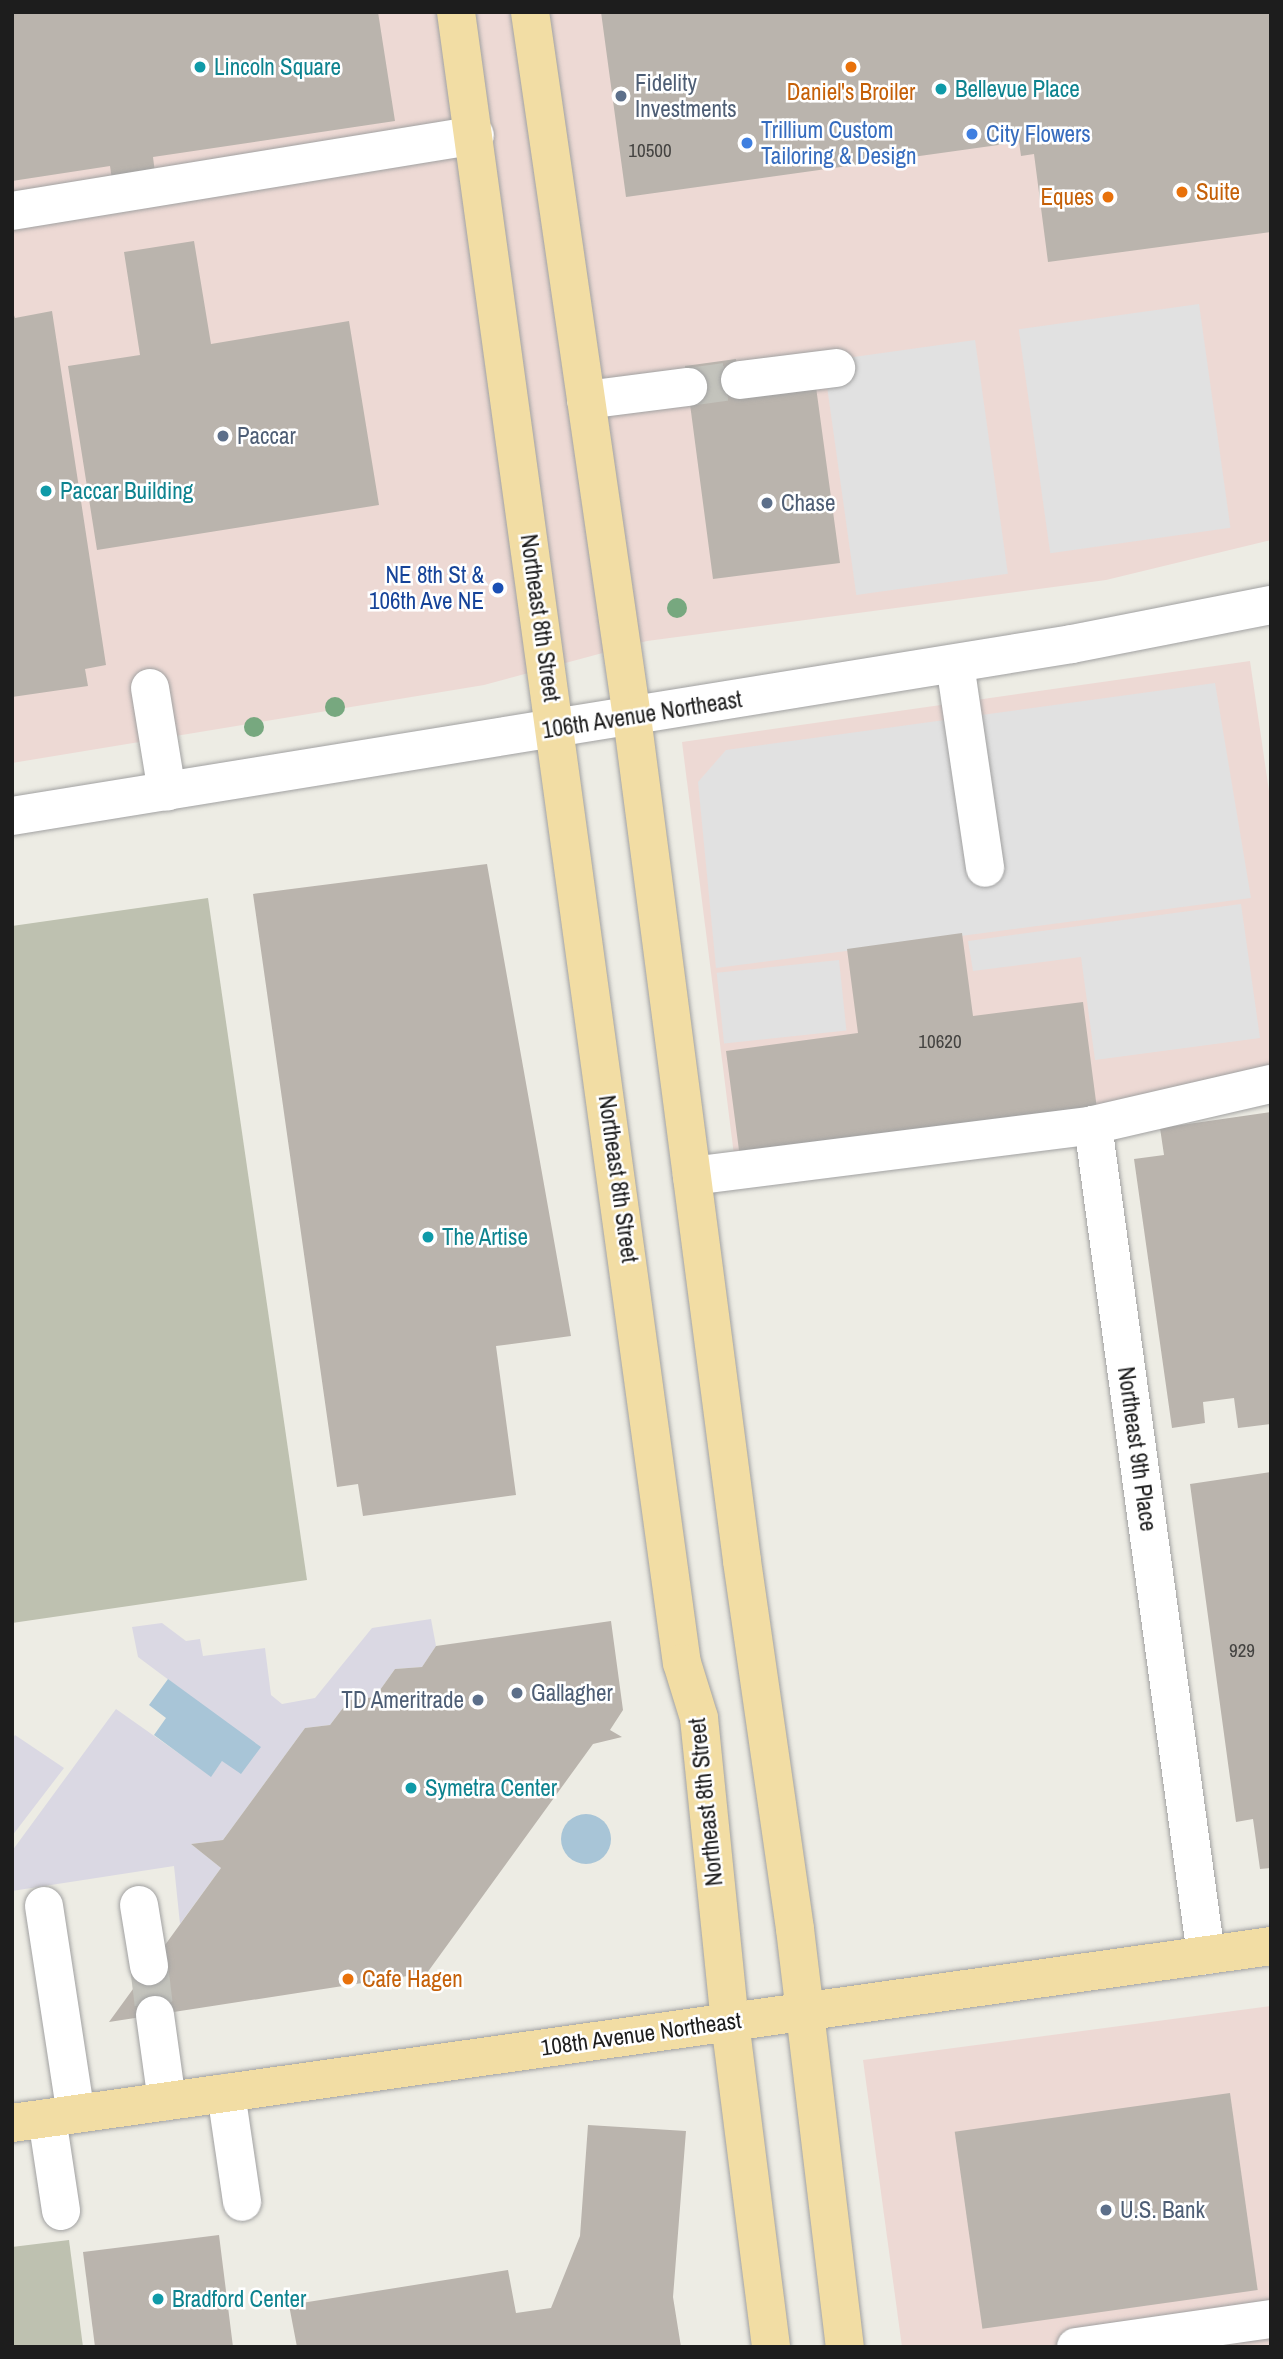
<!DOCTYPE html>
<html>
<head>
<meta charset="utf-8">
<style>
  body { margin:0 }
  #map { position:relative; width:1283px; height:2359px; overflow:hidden; background:#edece4; font-family:"Archivo Narrow",sans-serif }
  div>[style] { position:absolute }
  [style*='--x'] { left:calc(var(--x)*1px); top:calc(var(--y)*1px); width:calc(var(--w)*1px); rotate:calc(var(--a)*1deg) }
  .commercial>* { inset:0; background:#edd9d4 }
  .construction>* { inset:0; background:#bec1b0 }
  .parking>* { inset:0; background:#e1e1e1; transform-origin:0 0 }
  .plaza>* { inset:0; background:#dad8e3 }
  .water>* { inset:0; background:#a8c5d7 }
  .round { border-radius:50% }
  .building>* { inset:0; background:#bab4ad; transform-origin:0 0 }
  .minor-tunnel>* { height:38px; margin-top:-19px; transform-origin:0; background:repeating-linear-gradient(90deg,#c3c3bc 0 38px,transparent 0 57px) }
  .roads { filter:drop-shadow(0 0 2px #a1a1a1) drop-shadow(0 0 2px #a1a1a1) }
  .minor>* { height:38px; margin:-19px; padding:0 19px; transform-origin:19px; border-radius:19px; background:#fff }
  .major>* { height:38px; margin:-19px; padding:0 19px; transform-origin:19px; border-radius:19px; background:#f2dda4 }
  .trees>* { width:20px; height:20px; margin:-10px; border-radius:50%; background:#77a87f }
  .dots>* { width:19px; height:19px; translate:-50% -50%; box-sizing:border-box; border:4px solid #fff; border-radius:50% }
  span { translate:-50% -50%; white-space:nowrap; text-align:center; line-height:1.15; -webkit-text-stroke:5px #fff; paint-order:stroke }
  .number-label { font-size:19px; color:#444341 }
  .number-label span { -webkit-text-stroke-width:0 }
  .culture-label { font-size:23px; color:#0d838f }
  .left { translate:0 -50%; text-align:left }
  .service-label { font-size:23px; color:#4e5e75 }
  .right { translate:-100% -50%; text-align:right }
  .food-label { font-size:23px; color:#c56008 }
  .shop-label { font-size:23px; color:#366cbe }
  .transit-label { font-size:23px; color:#164399 }
  .street-label { font-size:23px; color:#1d1d1d }
  .frame { position:absolute; inset:0; border:14px solid #1d1d1d; pointer-events:none }
</style>
</head>
<body>
<div id="map">
  <div class="commercial">
    <div style="clip-path:polygon(12px 12px,1271px 12px,1271px 540px,1106px 580px,647px 641px,484px 685px,12px 763px)"></div>
    <div style="clip-path:polygon(1250px 661px,1271px 805px,1271px 1088px,735px 1163px,682px 742px)"></div>
    <div style="clip-path:polygon(1271px 2006px,1271px 2347px,902px 2347px,863px 2060px)"></div>
  </div>
  <div class="construction">
    <div style="clip-path:polygon(208px 898px,307px 1580px,12px 1623px,12px 926px)"></div>
    <div style="clip-path:polygon(69px 2240px,83px 2347px,12px 2347px,12px 2247px)"></div>
  </div>
  <div class="parking">
    <div style="left:1199px;top:304px;width:226px;height:182px;rotate:82deg"></div>
    <div style="left:975px;top:340px;width:236px;height:153px;rotate:82deg"></div>
    <div style="clip-path:polygon(1215px 683px,1251px 898px,716px 968px,698px 782px,726px 750px)"></div>
    <div style="clip-path:polygon(1241px 904px,1260px 1038px,1095px 1060px,1081px 957px,973px 971px,968px 941px)"></div>
    <div style="left:839px;top:960px;width:71px;height:123px;rotate:84deg"></div>
  </div>
  <div class="plaza">
    <div style="clip-path:polygon(431px 1619px,436px 1646px,422px 1667px,395px 1669px,375px 1697px,349px 1700px,330px 1725px,305px 1728px,223px 1840px,191px 1844px,221px 1868px,180px 1924px,174px 1866px,12px 1891px,12px 1851px,116px 1709px,211px 1776px,222px 1761px,260px 1748px,138px 1657px,132px 1627px,162px 1623px,186px 1641px,200px 1639px,203px 1656px,265px 1648px,271px 1695px,282px 1704px,315px 1698px,372px 1628px)"></div>
    <div style="clip-path:polygon(15px 1735px,64px 1768px,12px 1836px,12px 1740px)"></div>
  </div>
  <div class="water">
    <div style="clip-path:polygon(168px 1679px,261px 1747px,241px 1774px,222px 1761px,211px 1777px,154px 1735px,166px 1718px,149px 1705px)"></div>
    <div class="round" style="left:561px;top:1814px;width:50px;height:50px"></div>
  </div>
  <div class="building">
    <div style="clip-path:polygon(12px 12px,378px 12px,395px 121px,153px 157px,156px 181px,113px 187px,110px 166px,12px 181px)"></div>
    <div style="clip-path:polygon(601px 12px,1271px 12px,1271px 232px,1048px 262px,1034px 154px,1021px 156px,1019px 142px,626px 197px)"></div>
    <div style="clip-path:polygon(194px 241px,211px 344px,349px 321px,379px 505px,97px 550px,68px 366px,140px 355px,124px 252px)"></div>
    <div style="clip-path:polygon(12px 310px,15px 318px,52px 311px,106px 665px,85px 669px,88px 686px,12px 697px)"></div>
    <div style="clip-path:polygon(736px 359px,742px 397px,816px 387px,840px 563px,713px 579px,685px 366px)"></div>
    <div style="clip-path:polygon(487px 864px,571px 1336px,496px 1346px,516px 1495px,363px 1516px,358px 1484px,337px 1487px,253px 894px)"></div>
    <div style="clip-path:polygon(962px 933px,973px 1016px,1083px 1002px,1097px 1109px,740px 1158px,726px 1051px,858px 1033px,847px 949px)"></div>
    <div style="clip-path:polygon(1271px 1112px,1271px 1424px,1238px 1428px,1234px 1398px,1203px 1402px,1205px 1423px,1172px 1428px,1134px 1159px,1164px 1155px,1160px 1128px)"></div>
    <div style="clip-path:polygon(1271px 1472px,1271px 1868px,1260px 1869px,1253px 1819px,1236px 1822px,1190px 1484px)"></div>
    <div style="clip-path:polygon(611px 1621px,623px 1710px,610px 1730px,622px 1737px,593px 1744px,427px 1973px,109px 2022px,221px 1868px,191px 1844px,223px 1840px,305px 1728px,330px 1725px,349px 1700px,375px 1697px,395px 1669px,422px 1667px,436px 1646px)"></div>
    <div style="left:1230px;top:2093px;width:199px;height:278px;rotate:82deg"></div>
    <div style="clip-path:polygon(588px 2125px,686px 2131px,673px 2297px,681px 2347px,297px 2347px,289px 2305px,508px 2270px,516px 2313px,551px 2308px,580px 2236px)"></div>
    <div style="clip-path:polygon(219px 2235px,233px 2347px,95px 2347px,83px 2252px)"></div>
  </div>
  <div class="minor-tunnel">
    <div style="--x:688;--y:387;--w:52;--a:-7.7"></div>
    <div style="--x:149;--y:1966;--w:49;--a:83"></div>
  </div>
  <div class="roads">
    <div class="minor">
      <div style="--x:12;--y:211;--w:469;--a:-9.3"></div>
      <div style="--x:740;--y:380;--w:97;--a:-7.1"></div>
      <div style="--x:586;--y:400;--w:103;--a:-7.3"></div>
      <div style="--x:955;--y:664;--w:206;--a:81.6"></div>
      <div style="--x:150;--y:688;--w:105;--a:80.7"></div>
      <div style="--x:12;--y:816;--w:1074;--a:-9.22"></div>
      <div style="--x:1072;--y:644;--w:203;--a:-11.1"></div>
      <div style="--x:1093;--y:1125;--w:838;--a:82.25"></div>
      <div style="--x:692;--y:1176;--w:404;--a:-7.2"></div>
      <div style="--x:1093;--y:1125;--w:183;--a:-13"></div>
      <div style="--x:139;--y:1905;--w:62;--a:80.7"></div>
      <div style="--x:44;--y:1906;--w:210;--a:81.3"></div>
      <div style="--x:155;--y:2015;--w:87;--a:82.1"></div>
      <div style="--x:226;--y:2093;--w:110;--a:81.6"></div>
      <div style="--x:47;--y:2118;--w:94;--a:81.4"></div>
      <div style="--x:1076;--y:2347;--w:197;--a:-8.2"></div>
    </div>
    <div class="major">
      <div style="--x:456;--y:12;--w:1666;--a:82.21"></div>
      <div style="--x:682;--y:1663;--w:58;--a:72.8"></div>
      <div style="--x:699;--y:1718;--w:306;--a:84.2"></div>
      <div style="--x:730;--y:2022;--w:328;--a:82.8"></div>
      <div style="--x:530;--y:12;--w:712;--a:81.77"></div>
      <div style="--x:632;--y:717;--w:851;--a:82.57"></div>
      <div style="--x:742;--y:1561;--w:372;--a:81.8"></div>
      <div style="--x:795;--y:1929;--w:421;--a:83.2"></div>
      <div style="--x:12;--y:2123;--w:1271;--a:-8"></div>
    </div>
  </div>
  <div class="trees">
    <div style="left:677px;top:608px"></div>
    <div style="left:335px;top:707px"></div>
    <div style="left:254px;top:727px"></div>
  </div>
  <div class="dots">
    <div style="left:200px;top:67px;background:#0f9aa8"></div>
    <div style="left:851px;top:67px;background:#e8710a"></div>
    <div style="left:941px;top:89px;background:#0f9aa8"></div>
    <div style="left:621px;top:96px;background:#5c6f8a"></div>
    <div style="left:972px;top:134px;background:#3f7fe0"></div>
    <div style="left:747px;top:143px;background:#3f7fe0"></div>
    <div style="left:1182px;top:192px;background:#e8710a"></div>
    <div style="left:1108px;top:197px;background:#e8710a"></div>
    <div style="left:223px;top:436px;background:#5c6f8a"></div>
    <div style="left:46px;top:491px;background:#0f9aa8"></div>
    <div style="left:767px;top:503px;background:#5c6f8a"></div>
    <div style="left:498px;top:588px;background:#1a4fb4"></div>
    <div style="left:428px;top:1237px;background:#0f9aa8"></div>
    <div style="left:517px;top:1693px;background:#5c6f8a"></div>
    <div style="left:478px;top:1700px;background:#5c6f8a"></div>
    <div style="left:411px;top:1788px;background:#0f9aa8"></div>
    <div style="left:348px;top:1979px;background:#e8710a"></div>
    <div style="left:1106px;top:2210px;background:#5c6f8a"></div>
    <div style="left:158px;top:2299px;background:#0f9aa8"></div>
  </div>
  <div class="number-label">
    <span style="left:650px;top:151px">10500</span>
    <span style="left:940px;top:1042px">10620</span>
    <span style="left:1242px;top:1651px">929</span>
  </div>
  <div class="culture-label">
    <span class="left" style="left:214px;top:67px">Lincoln Square</span>
    <span class="left" style="left:955px;top:89px">Bellevue Place</span>
    <span class="left" style="left:60px;top:491px">Paccar Building</span>
    <span class="left" style="left:442px;top:1237px">The Artise</span>
    <span class="left" style="left:425px;top:1788px">Symetra Center</span>
    <span class="left" style="left:172px;top:2299px">Bradford Center</span>
  </div>
  <div class="service-label">
    <span class="left" style="left:635px;top:96px">Fidelity<br>Investments</span>
    <span class="left" style="left:237px;top:436px">Paccar</span>
    <span class="left" style="left:781px;top:503px">Chase</span>
    <span class="left" style="left:531px;top:1693px">Gallagher</span>
    <span class="right" style="left:464px;top:1700px">TD Ameritrade</span>
    <span class="left" style="left:1120px;top:2210px">U.S. Bank</span>
  </div>
  <div class="food-label">
    <span style="left:851px;top:92px">Daniel's Broiler</span>
    <span class="left" style="left:1196px;top:192px">Suite</span>
    <span class="right" style="left:1094px;top:197px">Eques</span>
    <span class="left" style="left:362px;top:1979px">Cafe Hagen</span>
  </div>
  <div class="shop-label">
    <span class="left" style="left:761px;top:143px">Trillium Custom<br>Tailoring &amp; Design</span>
    <span class="left" style="left:986px;top:134px">City Flowers</span>
  </div>
  <div class="transit-label">
    <span class="right" style="left:484px;top:588px">NE 8th St &amp;<br>106th Ave NE</span>
  </div>
  <div class="street-label">
    <span style="left:540px;top:618px;rotate:82deg">Northeast 8th Street</span>
    <span style="left:642px;top:715px;rotate:-9deg">106th Avenue Northeast</span>
    <span style="left:618px;top:1179px;rotate:82deg">Northeast 8th Street</span>
    <span style="left:1137px;top:1449px;rotate:82deg">Northeast 9th Place</span>
    <span style="left:706px;top:1802px;rotate:-96deg">Northeast 8th Street</span>
    <span style="left:641px;top:2034px;rotate:-8deg">108th Avenue Northeast</span>
  </div>
  <div class="frame"></div>
</div>
</body>
</html>
